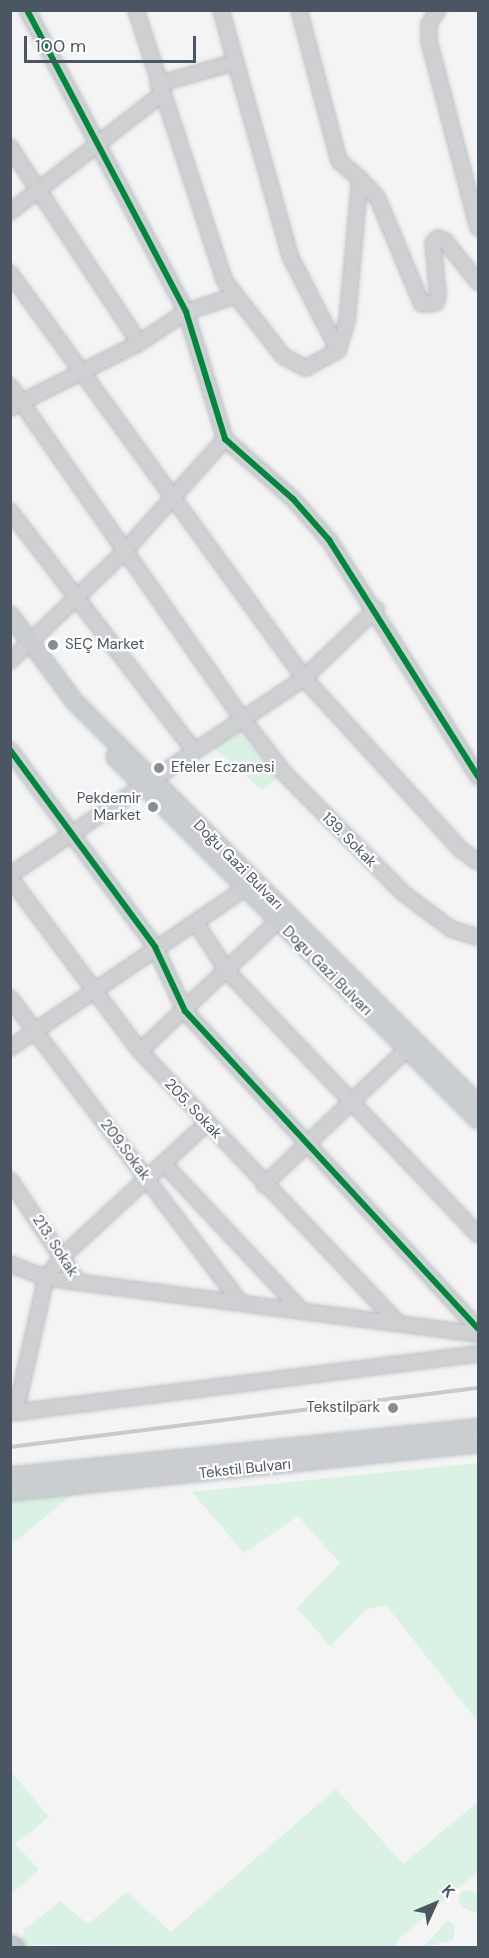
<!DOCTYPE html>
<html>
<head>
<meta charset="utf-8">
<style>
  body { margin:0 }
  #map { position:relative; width:489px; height:1958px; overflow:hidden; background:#f4f4f4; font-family:"DM Sans",sans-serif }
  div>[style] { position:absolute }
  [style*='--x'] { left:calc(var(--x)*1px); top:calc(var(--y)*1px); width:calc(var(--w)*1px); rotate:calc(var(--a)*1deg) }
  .green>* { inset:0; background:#d9f2e3 }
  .roads { filter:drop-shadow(0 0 2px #b9bec3) drop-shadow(0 0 2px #b9bec3) }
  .minor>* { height:14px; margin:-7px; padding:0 7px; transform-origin:7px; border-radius:7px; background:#ced0d2 }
  .major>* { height:16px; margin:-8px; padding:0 8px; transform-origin:8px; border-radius:8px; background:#caced1 }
  .highway>* { height:20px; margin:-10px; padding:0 10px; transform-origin:10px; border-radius:10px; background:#bec4c9 }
  .rail>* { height:4px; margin:-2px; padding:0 2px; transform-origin:2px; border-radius:2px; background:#c9cacc }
  .cycleway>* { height:6px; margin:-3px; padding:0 3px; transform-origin:3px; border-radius:3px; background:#00873e }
  .dots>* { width:16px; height:16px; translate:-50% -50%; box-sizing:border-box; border:3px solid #fff; border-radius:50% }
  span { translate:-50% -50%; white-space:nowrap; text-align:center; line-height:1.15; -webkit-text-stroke:4.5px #fff; paint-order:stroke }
  .poi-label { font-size:15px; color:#4a5661 }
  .left { translate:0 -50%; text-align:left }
  .right { translate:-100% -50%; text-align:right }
  .street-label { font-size:15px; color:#4a5661 }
  .frame { position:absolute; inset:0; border:12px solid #4a5661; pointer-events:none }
  .north { position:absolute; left:405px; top:1874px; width:60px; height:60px; -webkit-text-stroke:4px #fff; paint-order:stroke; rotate:46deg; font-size:16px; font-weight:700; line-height:24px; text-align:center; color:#4a5661 }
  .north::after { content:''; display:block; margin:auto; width:21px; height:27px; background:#4a5661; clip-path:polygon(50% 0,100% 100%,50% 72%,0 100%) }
  .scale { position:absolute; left:24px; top:36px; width:172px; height:27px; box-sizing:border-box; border:3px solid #4a5661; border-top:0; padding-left:8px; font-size:18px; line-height:21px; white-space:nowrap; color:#4a5661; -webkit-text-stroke:4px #fff; paint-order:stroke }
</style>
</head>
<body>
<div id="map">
  <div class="green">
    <div style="clip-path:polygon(236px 729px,278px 777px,262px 790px,214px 748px)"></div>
    <div style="clip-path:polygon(478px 1463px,478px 1722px,386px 1605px,365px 1610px,330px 1646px,297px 1608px,340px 1563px,298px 1516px,244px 1553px,192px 1492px)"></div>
    <div style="clip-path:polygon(73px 1494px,11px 1545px,11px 1497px)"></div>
    <div style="clip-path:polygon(10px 1770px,49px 1817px,15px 1844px,39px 1869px,11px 1895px)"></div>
    <div style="clip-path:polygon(336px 1789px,403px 1864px,478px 1802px,478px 1871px,398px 1940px,395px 1947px,22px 1945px,24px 1930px,60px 1901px,88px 1924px,127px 1892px,171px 1932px)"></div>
    <div style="clip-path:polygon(464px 1890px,478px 1893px,478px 1914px,462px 1907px,458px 1898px)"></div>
    <div style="clip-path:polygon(447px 1921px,455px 1925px,453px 1940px,424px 1947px)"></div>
  </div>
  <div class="roads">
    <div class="minor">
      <div style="--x:27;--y:10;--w:341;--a:62.2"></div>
      <div style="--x:186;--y:312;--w:133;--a:72.9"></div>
      <div style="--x:225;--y:439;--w:91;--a:41.4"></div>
      <div style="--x:293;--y:499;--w:55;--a:48.7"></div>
      <div style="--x:329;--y:540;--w:280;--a:57.8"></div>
      <div style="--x:136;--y:10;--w:284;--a:71.9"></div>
      <div style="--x:224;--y:280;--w:96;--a:52.2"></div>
      <div style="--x:283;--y:356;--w:26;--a:28"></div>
      <div style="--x:306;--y:368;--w:37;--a:-29"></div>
      <div style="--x:338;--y:350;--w:30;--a:-73"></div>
      <div style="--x:347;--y:321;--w:143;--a:-84.8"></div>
      <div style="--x:360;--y:179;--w:28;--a:-139"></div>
      <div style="--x:339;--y:161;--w:156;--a:-104.8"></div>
      <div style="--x:221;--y:10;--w:255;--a:74.3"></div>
      <div style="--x:290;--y:256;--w:106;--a:62.9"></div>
      <div style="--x:438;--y:10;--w:17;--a:123"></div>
      <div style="--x:429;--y:24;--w:17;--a:90"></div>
      <div style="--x:429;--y:41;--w:193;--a:75.3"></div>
      <div style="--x:158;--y:84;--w:80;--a:-15.9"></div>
      <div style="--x:10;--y:147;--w:235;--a:56.6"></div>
      <div style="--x:360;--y:179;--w:25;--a:47"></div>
      <div style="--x:377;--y:197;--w:116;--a:67.2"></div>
      <div style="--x:422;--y:304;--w:14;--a:-4"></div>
      <div style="--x:436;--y:303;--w:8;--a:-76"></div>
      <div style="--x:438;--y:295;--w:52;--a:-95.5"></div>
      <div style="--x:433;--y:243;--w:7;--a:-45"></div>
      <div style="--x:438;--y:238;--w:8;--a:23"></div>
      <div style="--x:445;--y:241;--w:53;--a:51.2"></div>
      <div style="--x:10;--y:212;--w:192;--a:-37.8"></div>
      <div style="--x:10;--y:273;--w:500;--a:54.02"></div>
      <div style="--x:304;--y:678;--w:231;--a:47.6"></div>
      <div style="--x:460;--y:849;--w:22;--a:36"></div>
      <div style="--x:10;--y:386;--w:404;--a:55.1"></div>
      <div style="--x:241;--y:717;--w:73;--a:52.2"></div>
      <div style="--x:286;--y:775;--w:166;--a:45.2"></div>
      <div style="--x:403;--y:893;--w:60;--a:36.9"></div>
      <div style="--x:451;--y:929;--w:28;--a:17"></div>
      <div style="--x:10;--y:408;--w:144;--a:-26.7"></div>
      <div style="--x:139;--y:343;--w:56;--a:-33.4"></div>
      <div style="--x:186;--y:312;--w:51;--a:-18.4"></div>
      <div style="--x:10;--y:511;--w:302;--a:52.5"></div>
      <div style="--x:10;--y:661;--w:158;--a:-43.7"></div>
      <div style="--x:124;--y:552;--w:152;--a:-48.2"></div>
      <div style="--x:10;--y:750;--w:245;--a:53.6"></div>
      <div style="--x:155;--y:947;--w:71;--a:64.9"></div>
      <div style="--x:185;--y:1011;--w:432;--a:47.3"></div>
      <div style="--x:10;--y:875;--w:354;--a:-33.8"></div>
      <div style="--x:304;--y:678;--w:100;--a:-43.8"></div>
      <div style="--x:10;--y:878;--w:216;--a:53.1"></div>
      <div style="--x:140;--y:1051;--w:373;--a:46.5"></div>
      <div style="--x:196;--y:923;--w:57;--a:57.1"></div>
      <div style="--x:227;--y:971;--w:364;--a:46.4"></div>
      <div style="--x:10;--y:998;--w:381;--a:52.9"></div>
      <div style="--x:10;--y:1048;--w:283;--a:-34.2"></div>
      <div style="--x:140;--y:1051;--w:188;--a:-43.3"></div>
      <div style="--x:164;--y:1164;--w:199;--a:46.8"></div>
      <div style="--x:10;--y:1180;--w:123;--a:56.3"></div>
      <div style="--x:264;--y:1185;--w:196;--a:-43.6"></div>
      <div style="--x:10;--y:1264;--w:39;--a:21"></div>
      <div style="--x:46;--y:1278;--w:436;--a:7.4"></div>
      <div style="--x:16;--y:1411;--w:136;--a:-77.3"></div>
      <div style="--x:46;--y:1278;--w:29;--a:-52"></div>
      <div style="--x:64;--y:1255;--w:195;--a:-42.7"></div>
      <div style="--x:10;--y:1413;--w:472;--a:-7.2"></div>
    </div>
    <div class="major">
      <div style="--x:10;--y:615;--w:107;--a:53.3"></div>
      <div style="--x:74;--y:701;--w:571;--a:44.93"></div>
      <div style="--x:115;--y:757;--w:513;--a:45"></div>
      <div style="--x:10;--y:1476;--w:470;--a:-5.9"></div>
      <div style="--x:10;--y:1492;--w:470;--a:-5.9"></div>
    </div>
    <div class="highway">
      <div style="--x:10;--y:1946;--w:5;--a:22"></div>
    </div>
  </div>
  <div class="rail">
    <div style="--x:10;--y:1447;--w:472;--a:-7.2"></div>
  </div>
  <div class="cycleway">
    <div style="--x:27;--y:10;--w:341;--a:62.2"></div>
    <div style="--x:186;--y:312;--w:133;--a:72.9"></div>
    <div style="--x:225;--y:439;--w:91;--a:41.4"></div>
    <div style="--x:293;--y:499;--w:55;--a:48.7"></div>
    <div style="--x:329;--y:540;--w:280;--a:57.8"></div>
    <div style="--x:10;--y:750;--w:245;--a:53.6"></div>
    <div style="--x:155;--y:947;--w:71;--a:64.9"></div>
    <div style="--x:185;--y:1011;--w:432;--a:47.3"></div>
  </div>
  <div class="dots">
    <div style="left:53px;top:645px;background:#868d94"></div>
    <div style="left:159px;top:768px;background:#868d94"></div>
    <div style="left:153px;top:807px;background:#868d94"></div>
    <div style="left:393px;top:1408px;background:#868d94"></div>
  </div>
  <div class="poi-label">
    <span class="left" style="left:65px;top:645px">SEÇ Market</span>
    <span class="left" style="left:171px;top:768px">Efeler Eczanesi</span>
    <span class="right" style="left:141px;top:807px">Pekdemir<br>Market</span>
    <span class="right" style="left:380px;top:1408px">Tekstilpark</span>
  </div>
  <div class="street-label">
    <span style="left:349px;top:840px;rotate:45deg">139. Sokak</span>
    <span style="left:238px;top:865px;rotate:45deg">Doğu Gazi Bulvarı</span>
    <span style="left:327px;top:971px;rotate:45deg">Dogu Gazi Bulvarı</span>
    <span style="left:193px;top:1109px;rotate:47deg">205. Sokak</span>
    <span style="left:125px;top:1150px;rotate:53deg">209.Sokak</span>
    <span style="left:55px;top:1246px;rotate:57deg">213. Sokak</span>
    <span style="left:245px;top:1469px;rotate:-6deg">Tekstil Bulvarı</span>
  </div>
  <div class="frame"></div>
  <div class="north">K</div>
  <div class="scale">100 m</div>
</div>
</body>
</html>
